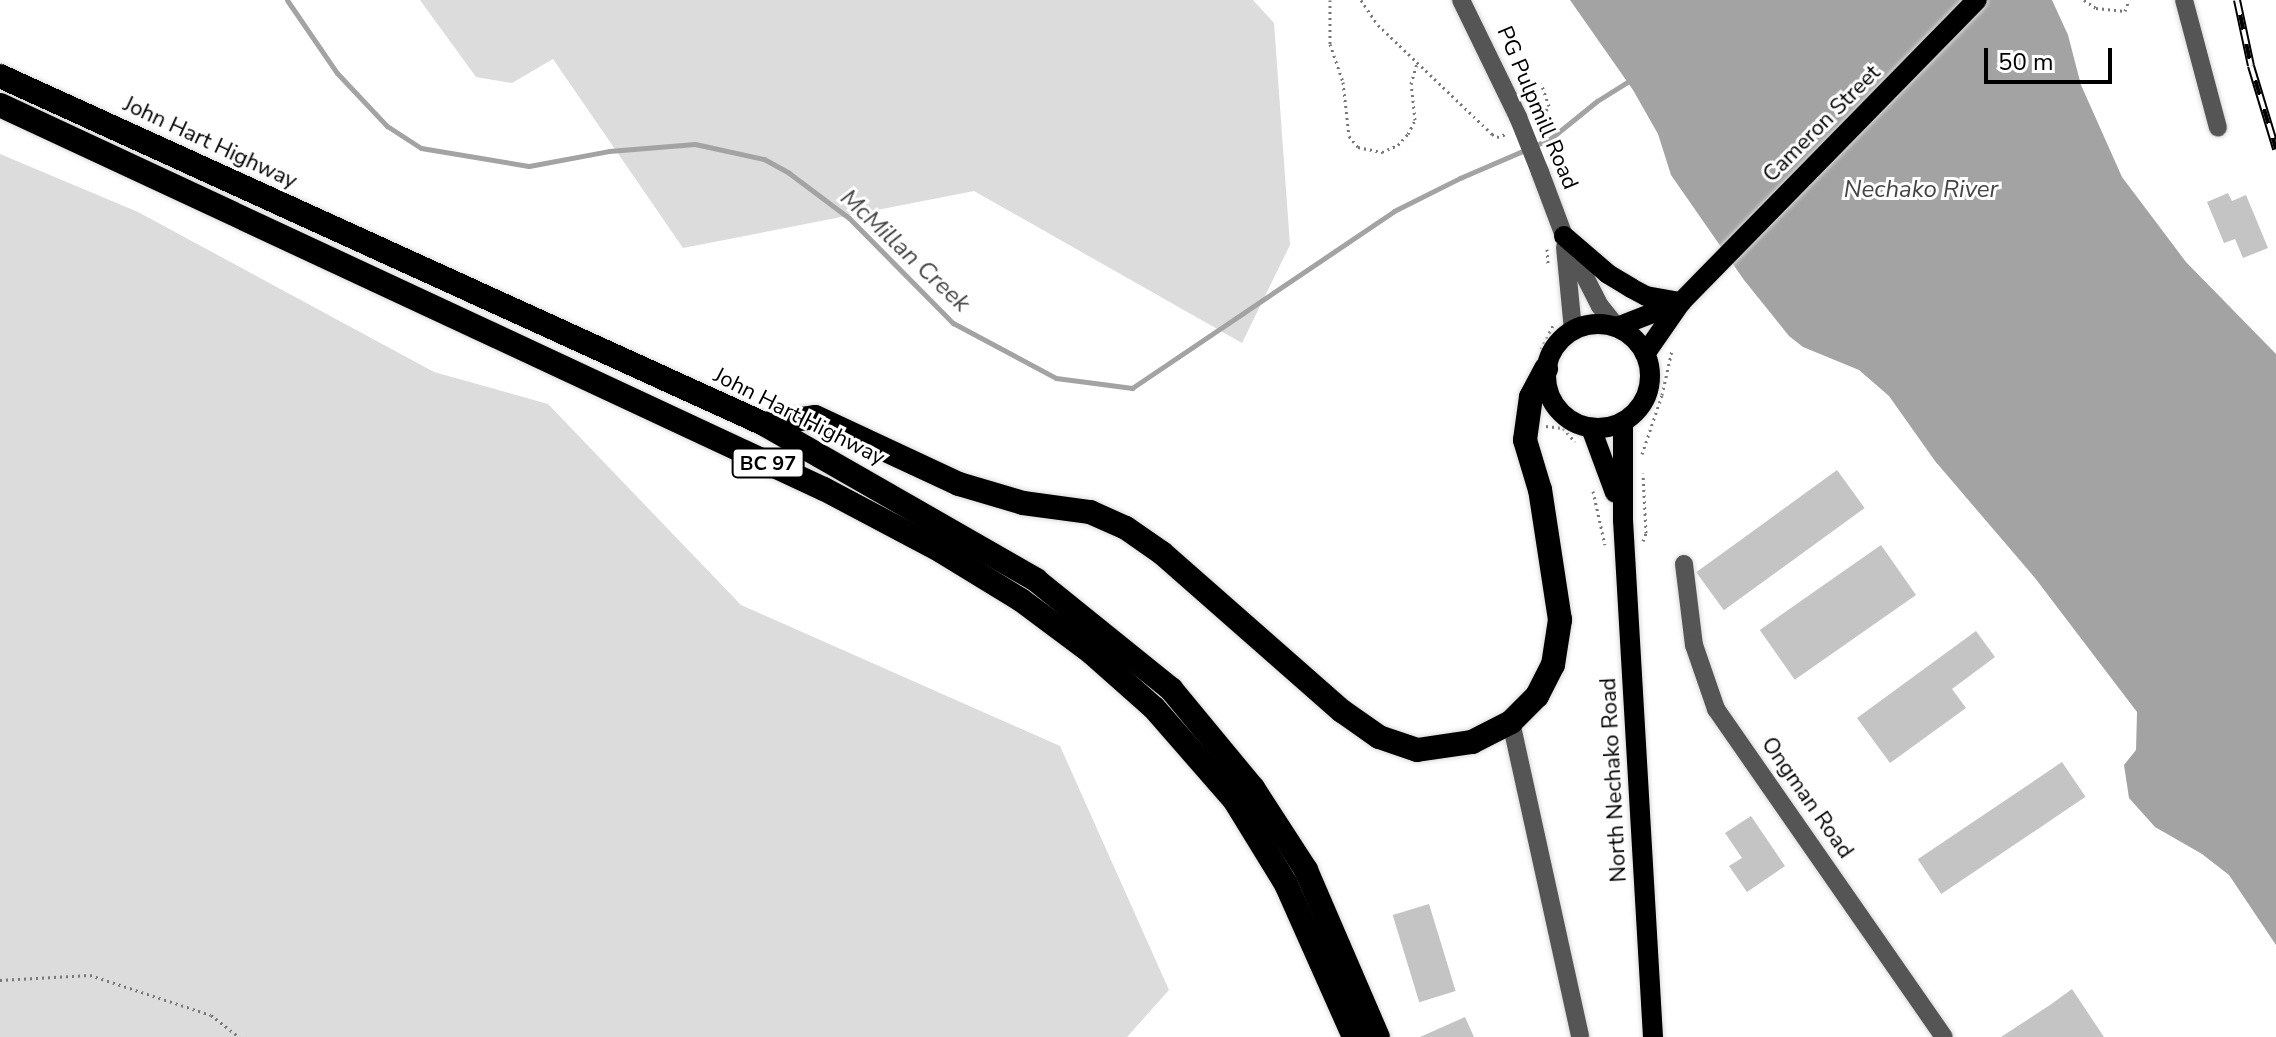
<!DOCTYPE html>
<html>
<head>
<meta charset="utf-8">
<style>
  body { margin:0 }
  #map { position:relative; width:2276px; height:1037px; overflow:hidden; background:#fff; font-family:"Nunito Sans",sans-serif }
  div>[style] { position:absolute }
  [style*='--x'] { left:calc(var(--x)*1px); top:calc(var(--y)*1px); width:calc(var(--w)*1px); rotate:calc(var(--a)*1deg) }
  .green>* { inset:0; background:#dcdcdc }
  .water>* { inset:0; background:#a3a3a3 }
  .stream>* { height:5px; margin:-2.5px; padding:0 2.5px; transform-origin:2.5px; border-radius:2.5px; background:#a3a3a3 }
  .building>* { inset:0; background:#c4c4c4; transform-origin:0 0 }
  .path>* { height:3px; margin-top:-1.5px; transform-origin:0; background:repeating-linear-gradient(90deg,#777 0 2px,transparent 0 6px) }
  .roads { filter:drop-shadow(0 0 2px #dbdbdb) drop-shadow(0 0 2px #dbdbdb) }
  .minor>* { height:18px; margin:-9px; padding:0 9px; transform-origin:9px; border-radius:9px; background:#555 }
  .major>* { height:20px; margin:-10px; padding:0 10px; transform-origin:10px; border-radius:10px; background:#000 }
  .major>.ring { margin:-10px; padding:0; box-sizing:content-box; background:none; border:20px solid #000; border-radius:50% }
  .highway>* { height:24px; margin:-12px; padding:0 12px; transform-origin:12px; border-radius:12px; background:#000 }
  .rail>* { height:8px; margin-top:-4px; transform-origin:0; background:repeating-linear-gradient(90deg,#fff 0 15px,#000 0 30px); box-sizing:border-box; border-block:2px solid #000 }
  .minor-bridge>* { height:18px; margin:-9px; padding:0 9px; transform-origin:9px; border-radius:9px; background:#555 }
  span { translate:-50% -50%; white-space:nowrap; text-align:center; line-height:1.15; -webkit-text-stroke:6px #fff; paint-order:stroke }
  .shield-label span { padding:2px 6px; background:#fff; border:2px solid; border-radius:6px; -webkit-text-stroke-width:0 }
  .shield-label { font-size:20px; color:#000; font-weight:700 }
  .street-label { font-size:22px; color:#000 }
  .water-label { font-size:24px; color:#444; font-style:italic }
  .scale { position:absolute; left:1984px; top:48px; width:128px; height:36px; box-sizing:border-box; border:4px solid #000; border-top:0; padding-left:10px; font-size:24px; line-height:28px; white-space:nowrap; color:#000; -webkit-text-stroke:6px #fff; paint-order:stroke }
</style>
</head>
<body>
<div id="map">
  <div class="green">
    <div style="clip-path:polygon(420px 0,1253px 0,1274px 23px,1290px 245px,1242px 343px,974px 191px,683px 248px,553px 59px,512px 83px,476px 77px)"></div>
    <div style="clip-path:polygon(0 154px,138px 212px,434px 372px,548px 404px,741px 605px,1060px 746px,1169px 990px,1127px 1037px,0 1037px)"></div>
  </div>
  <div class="water">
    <div style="clip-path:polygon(1570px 0,2052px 0,2068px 35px,2081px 85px,2122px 177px,2186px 262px,2276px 354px,2276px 945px,2229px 875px,2202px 854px,2155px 827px,2129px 798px,2124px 765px,2136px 750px,2137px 712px,2035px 578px,1935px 461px,1889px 396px,1859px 370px,1803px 347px,1789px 336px,1744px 280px,1671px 175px,1658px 134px,1633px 90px)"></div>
  </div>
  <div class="stream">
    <div style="--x:287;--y:0;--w:88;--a:55.6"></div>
    <div style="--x:337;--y:73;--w:73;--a:46.7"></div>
    <div style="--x:387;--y:126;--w:40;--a:32.9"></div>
    <div style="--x:421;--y:148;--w:109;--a:9.5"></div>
    <div style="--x:529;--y:166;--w:81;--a:-10.6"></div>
    <div style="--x:609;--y:151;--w:86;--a:-4.7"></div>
    <div style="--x:695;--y:144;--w:71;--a:12.3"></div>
    <div style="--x:764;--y:159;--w:29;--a:29"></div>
    <div style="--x:789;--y:173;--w:75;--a:36.9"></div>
    <div style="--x:849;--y:218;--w:148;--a:45.3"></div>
    <div style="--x:953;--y:323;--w:117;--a:28.1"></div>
    <div style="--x:1056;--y:378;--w:77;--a:7.5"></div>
    <div style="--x:1132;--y:388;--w:316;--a:-34"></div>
    <div style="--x:1394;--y:211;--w:74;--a:-26.6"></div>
    <div style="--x:1460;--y:178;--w:98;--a:-23.4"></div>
    <div style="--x:1550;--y:139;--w:60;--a:-39"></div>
    <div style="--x:1597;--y:101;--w:36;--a:-32"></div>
  </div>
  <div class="building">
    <div style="clip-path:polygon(2228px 193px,2232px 201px,2246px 195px,2268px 248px,2243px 258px,2235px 239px,2224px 243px,2207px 202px)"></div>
    <div style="left:1837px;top:470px;width:47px;height:174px;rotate:54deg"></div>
    <div style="left:1881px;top:545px;width:61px;height:148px;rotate:55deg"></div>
    <div style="clip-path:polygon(1976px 631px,1995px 657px,1952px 689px,1966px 708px,1890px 763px,1857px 718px)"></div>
    <div style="left:2062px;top:762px;width:42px;height:174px;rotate:56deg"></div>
    <div style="clip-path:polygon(1751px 816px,1785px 866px,1747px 892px,1729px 866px,1742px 858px,1725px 833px)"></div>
    <div style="left:1429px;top:904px;width:91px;height:38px;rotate:73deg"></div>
    <div style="clip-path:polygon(2072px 989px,2104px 1037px,2001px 1037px,2050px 1005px)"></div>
    <div style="clip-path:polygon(1465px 1017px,1474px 1037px,1420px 1037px)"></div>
  </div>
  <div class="path">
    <div style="--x:1330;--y:0;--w:44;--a:90"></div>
    <div style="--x:1330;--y:44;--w:40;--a:71.1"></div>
    <div style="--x:1343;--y:82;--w:54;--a:83.7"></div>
    <div style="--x:1349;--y:136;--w:14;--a:51"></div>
    <div style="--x:1358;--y:147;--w:25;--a:12"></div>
    <div style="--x:1382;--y:152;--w:17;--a:-24"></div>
    <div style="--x:1398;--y:145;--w:15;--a:-48"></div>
    <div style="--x:1408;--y:134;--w:16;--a:-63"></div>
    <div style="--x:1415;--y:120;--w:36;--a:-96"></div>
    <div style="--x:1411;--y:84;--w:22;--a:-74"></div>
    <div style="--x:1361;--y:0;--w:30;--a:56"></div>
    <div style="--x:1378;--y:25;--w:158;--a:43.7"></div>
    <div style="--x:1492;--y:134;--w:6;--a:31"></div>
    <div style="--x:1497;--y:137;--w:9;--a:-18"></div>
    <div style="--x:2084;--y:0;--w:14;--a:34"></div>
    <div style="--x:2096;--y:8;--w:29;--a:6"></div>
    <div style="--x:2125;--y:11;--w:12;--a:-70"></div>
    <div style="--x:1539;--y:120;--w:17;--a:-54"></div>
    <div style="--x:1549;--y:106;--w:24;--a:-109"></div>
    <div style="--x:1547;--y:249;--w:16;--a:86"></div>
    <div style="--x:1541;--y:349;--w:29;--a:-63"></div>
    <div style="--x:1546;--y:426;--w:17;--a:7"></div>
    <div style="--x:1563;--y:428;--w:18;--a:49"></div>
    <div style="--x:1642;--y:454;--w:62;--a:-71.3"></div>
    <div style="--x:1662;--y:395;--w:46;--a:-77.5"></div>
    <div style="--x:1593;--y:491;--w:55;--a:77.5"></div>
    <div style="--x:1643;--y:541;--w:9;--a:-69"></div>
    <div style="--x:1646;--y:533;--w:60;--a:-92.9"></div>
    <div style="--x:0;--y:980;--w:90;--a:-3.2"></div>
    <div style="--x:90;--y:975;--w:127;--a:18.3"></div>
    <div style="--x:211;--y:1015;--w:36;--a:38"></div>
  </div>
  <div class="roads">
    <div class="minor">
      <div style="--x:1461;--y:0;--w:130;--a:64"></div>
      <div style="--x:2184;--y:0;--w:132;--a:75.1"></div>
      <div style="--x:1540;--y:172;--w:68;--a:69.4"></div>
      <div style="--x:1564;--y:236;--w:79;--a:62.8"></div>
      <div style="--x:1600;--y:306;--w:26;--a:51"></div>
      <div style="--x:1565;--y:247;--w:83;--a:84.5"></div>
      <div style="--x:1684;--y:564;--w:82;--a:83"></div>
      <div style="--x:1694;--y:645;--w:68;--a:71"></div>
      <div style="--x:1716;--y:709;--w:399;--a:55.2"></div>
      <div style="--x:1511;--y:722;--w:322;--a:77.6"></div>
    </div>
    <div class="major">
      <div style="--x:1564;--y:236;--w:58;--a:40.8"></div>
      <div style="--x:1608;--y:274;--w:27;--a:31"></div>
      <div style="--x:1631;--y:288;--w:17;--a:28"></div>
      <div style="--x:1646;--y:296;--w:36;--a:10"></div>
      <div class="ring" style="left:1546px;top:324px;width:84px;height:84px"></div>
      <div style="--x:1617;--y:327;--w:69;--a:-21.3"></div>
      <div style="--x:1645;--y:354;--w:63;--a:-55.3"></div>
      <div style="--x:1681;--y:302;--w:423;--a:-45.6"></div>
      <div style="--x:1623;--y:422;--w:98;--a:90"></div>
      <div style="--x:1623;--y:520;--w:518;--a:86.68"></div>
      <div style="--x:1591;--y:428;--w:69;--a:69.7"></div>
    </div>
    <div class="highway">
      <div style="--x:0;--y:76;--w:840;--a:24.49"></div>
      <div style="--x:764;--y:424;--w:314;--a:29.8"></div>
      <div style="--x:1036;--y:580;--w:174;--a:38.9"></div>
      <div style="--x:1171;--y:689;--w:129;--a:50.4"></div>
      <div style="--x:1253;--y:788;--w:98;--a:57.1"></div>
      <div style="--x:1306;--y:870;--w:182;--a:66.7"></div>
      <div style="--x:0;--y:105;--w:909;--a:24.99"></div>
      <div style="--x:824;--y:489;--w:132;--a:27.9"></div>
      <div style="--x:941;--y:551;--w:94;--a:31.5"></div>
      <div style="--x:1021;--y:600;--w:89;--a:36.7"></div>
      <div style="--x:1092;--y:653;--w:83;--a:41.6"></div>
      <div style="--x:1154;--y:708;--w:123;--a:48.9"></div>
      <div style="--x:1235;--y:801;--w:97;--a:58.4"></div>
      <div style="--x:1286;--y:884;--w:167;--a:66"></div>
      <div style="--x:764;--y:424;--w:51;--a:-7.8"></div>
      <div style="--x:815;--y:417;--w:159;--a:25"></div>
      <div style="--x:959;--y:484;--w:67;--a:16.5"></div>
      <div style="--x:1023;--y:503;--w:68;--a:7.7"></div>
      <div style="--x:1090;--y:512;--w:39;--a:24"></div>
      <div style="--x:1126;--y:528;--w:44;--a:34.8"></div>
      <div style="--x:1162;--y:553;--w:240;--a:41.3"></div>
      <div style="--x:1342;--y:711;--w:45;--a:35.1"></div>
      <div style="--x:1379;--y:737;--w:40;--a:18.9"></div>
      <div style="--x:1417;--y:750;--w:56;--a:-8.3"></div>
      <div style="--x:1472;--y:742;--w:44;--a:-27.1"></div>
      <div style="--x:1511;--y:722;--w:37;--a:-45"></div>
      <div style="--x:1537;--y:696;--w:35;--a:-63"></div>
      <div style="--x:1553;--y:665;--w:46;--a:-81.2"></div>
      <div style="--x:1560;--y:620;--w:132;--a:-98.7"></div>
      <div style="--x:1540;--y:490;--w:52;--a:-106.7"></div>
      <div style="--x:1525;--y:440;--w:43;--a:-82.1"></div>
      <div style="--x:1531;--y:397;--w:32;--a:-62"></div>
    </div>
  </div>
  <div class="rail">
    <div style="--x:2237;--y:0;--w:67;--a:78"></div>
    <div style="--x:2251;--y:66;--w:87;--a:73.2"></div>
  </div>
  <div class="minor-bridge">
    <div style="--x:1518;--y:117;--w:59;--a:68.2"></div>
  </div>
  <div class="shield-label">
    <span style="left:768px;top:463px">BC 97</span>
  </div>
  <div class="street-label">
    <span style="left:1537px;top:108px;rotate:67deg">PG Pulpmill Road</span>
    <span style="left:1822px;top:124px;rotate:-45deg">Cameron Street</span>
    <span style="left:210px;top:143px;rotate:25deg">John Hart Highway</span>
    <span style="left:799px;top:417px;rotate:27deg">John Hart Highway</span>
    <span style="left:1614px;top:780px;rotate:-93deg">North Nechako Road</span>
    <span style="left:1807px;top:798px;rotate:55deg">Ongman Road</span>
  </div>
  <div class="water-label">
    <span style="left:1921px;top:190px">Nechako River</span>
    <span style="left:905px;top:251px;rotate:43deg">McMillan Creek</span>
  </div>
  <div class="scale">50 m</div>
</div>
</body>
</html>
